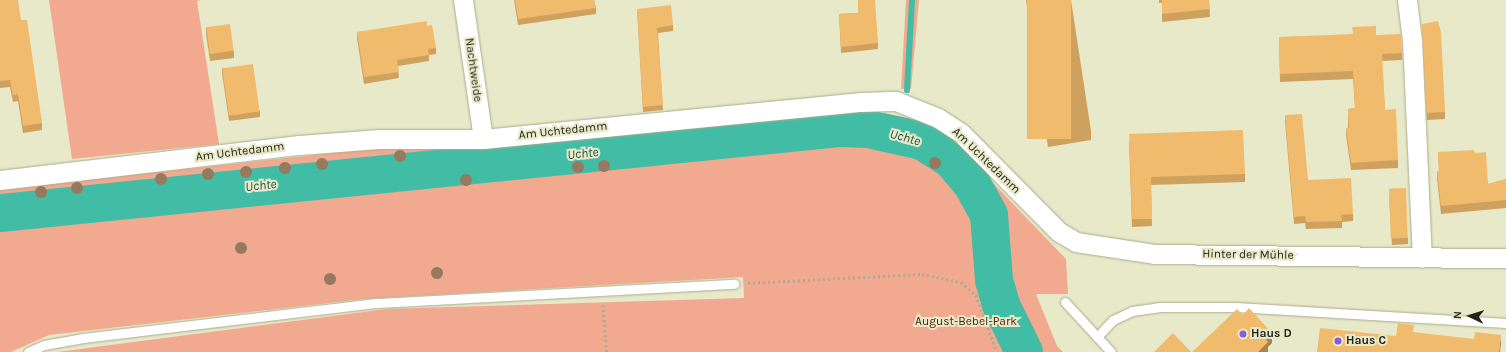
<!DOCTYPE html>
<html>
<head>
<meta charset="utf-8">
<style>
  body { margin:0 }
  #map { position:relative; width:1506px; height:352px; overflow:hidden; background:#e8e9c9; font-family:Karla,sans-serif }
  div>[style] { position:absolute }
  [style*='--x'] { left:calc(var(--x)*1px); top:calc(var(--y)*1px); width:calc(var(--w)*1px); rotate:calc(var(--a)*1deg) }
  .green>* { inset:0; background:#f1aa90 }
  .stream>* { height:6px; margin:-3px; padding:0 3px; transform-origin:3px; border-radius:3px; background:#42bda5 }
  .river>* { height:38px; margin:-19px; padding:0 19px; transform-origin:19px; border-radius:19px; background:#42bda5 }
  .path>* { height:2.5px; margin-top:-1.25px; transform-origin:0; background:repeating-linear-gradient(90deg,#abac92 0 2px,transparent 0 5px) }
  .roads { filter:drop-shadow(0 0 1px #aaab8d) drop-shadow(0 0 1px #aaab8d) }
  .lane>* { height:9px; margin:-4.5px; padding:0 4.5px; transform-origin:4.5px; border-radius:4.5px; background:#fff }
  .street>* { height:19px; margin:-9.5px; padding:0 9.5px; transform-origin:9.5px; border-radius:9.5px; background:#fff }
  .trees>* { width:12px; height:12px; margin:-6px; border-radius:50%; background:#96795e }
  .wall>* { inset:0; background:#cfa15e }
  .shaded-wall>* { inset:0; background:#a9834c }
  .building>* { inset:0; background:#f1bb6d; transform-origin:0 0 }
  .dots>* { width:11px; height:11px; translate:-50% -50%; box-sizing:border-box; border:2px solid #e8e9c9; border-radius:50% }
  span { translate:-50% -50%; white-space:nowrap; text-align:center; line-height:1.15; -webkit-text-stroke:4px #e8e9c9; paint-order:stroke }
  .street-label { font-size:12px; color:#232317 }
  .park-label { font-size:12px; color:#531e07 }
  .poi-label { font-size:12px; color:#232317; font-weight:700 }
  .left { translate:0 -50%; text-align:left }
  .water-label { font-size:13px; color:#1b4e44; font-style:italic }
  .north { position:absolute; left:1450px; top:296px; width:40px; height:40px; -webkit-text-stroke:3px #e8e9c9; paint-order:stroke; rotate:274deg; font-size:11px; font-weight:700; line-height:16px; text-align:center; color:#232317 }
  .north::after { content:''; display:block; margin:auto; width:14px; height:18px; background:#232317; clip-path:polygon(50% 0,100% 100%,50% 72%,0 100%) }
</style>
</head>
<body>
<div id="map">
  <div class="green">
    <div style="clip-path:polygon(49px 0,201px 0,197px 1px,219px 144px,72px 159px)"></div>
    <div style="clip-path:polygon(906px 0,919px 0,911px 89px,901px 89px)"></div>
    <div style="clip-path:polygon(871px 111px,909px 118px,947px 135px,1066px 259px,1068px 294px,1036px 294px,1057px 346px,1063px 352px,57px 352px,387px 309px,744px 298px,743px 277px,363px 299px,49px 335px,11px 352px,0 352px,0 189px,371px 149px)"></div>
  </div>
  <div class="stream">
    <div style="--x:907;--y:90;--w:90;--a:-86.8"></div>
  </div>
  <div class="river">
    <div style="--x:0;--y:213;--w:843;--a:-5.78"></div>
    <div style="--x:839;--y:128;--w:29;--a:2"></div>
    <div style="--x:868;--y:129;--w:55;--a:12.5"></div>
    <div style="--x:922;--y:141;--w:34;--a:32"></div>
    <div style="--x:951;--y:159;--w:33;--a:50"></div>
    <div style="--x:972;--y:184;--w:35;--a:61"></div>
    <div style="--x:989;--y:215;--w:65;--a:85.6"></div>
    <div style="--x:994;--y:280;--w:26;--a:74"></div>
    <div style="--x:1001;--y:305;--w:52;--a:63.9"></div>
  </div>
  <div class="path">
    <div style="--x:748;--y:283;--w:174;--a:-3"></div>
    <div style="--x:922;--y:274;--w:40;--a:12"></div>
    <div style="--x:961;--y:282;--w:20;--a:41"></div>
    <div style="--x:976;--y:295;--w:61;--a:69.8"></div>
    <div style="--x:603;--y:305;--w:47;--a:85.1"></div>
  </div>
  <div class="roads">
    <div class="lane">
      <div style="--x:1065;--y:302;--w:68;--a:47.4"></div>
      <div style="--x:1097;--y:337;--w:23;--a:-47"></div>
      <div style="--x:1113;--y:320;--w:21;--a:-25"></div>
      <div style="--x:1132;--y:311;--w:27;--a:-8"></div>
      <div style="--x:1159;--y:307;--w:77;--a:0"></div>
      <div style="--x:1236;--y:307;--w:270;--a:3.4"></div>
      <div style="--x:28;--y:352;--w:17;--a:-24"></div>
      <div style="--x:44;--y:345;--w:40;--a:-10"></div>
      <div style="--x:83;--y:338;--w:297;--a:-6.8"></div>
      <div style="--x:378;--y:303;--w:357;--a:-3.1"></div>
    </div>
    <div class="street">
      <div style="--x:463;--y:0;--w:140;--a:81.8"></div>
      <div style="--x:1407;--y:0;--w:39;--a:83"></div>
      <div style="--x:1412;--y:39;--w:219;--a:87.4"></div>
      <div style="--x:0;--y:180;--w:301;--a:-6.7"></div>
      <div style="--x:299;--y:145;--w:80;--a:-4.3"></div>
      <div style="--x:379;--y:139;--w:104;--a:0"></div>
      <div style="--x:483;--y:139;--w:380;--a:-5.6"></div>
      <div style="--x:861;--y:102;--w:35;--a:-2"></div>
      <div style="--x:896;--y:101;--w:45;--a:22"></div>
      <div style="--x:938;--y:118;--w:27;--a:33"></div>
      <div style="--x:961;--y:133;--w:139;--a:45.3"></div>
      <div style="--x:1059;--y:232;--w:20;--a:30"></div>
      <div style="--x:1076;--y:242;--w:79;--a:8.7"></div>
      <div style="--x:1154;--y:254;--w:352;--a:0.7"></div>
    </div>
  </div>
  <div class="trees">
    <div style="left:400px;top:156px"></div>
    <div style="left:935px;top:163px"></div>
    <div style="left:322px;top:164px"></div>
    <div style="left:604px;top:166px"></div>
    <div style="left:578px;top:167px"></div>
    <div style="left:285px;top:168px"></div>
    <div style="left:246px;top:172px"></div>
    <div style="left:208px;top:174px"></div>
    <div style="left:161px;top:179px"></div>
    <div style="left:466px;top:180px"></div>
    <div style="left:77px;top:188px"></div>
    <div style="left:41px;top:192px"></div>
    <div style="left:241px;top:248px"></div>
    <div style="left:437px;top:273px"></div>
    <div style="left:330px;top:279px"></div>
  </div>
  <div class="wall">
    <div style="clip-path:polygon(0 0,21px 20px,42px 123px,42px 130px,23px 133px,18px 101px,13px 102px,10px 87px,0 88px)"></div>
    <div style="clip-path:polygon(514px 0,594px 0,596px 8px,596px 14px,518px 25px)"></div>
    <div style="clip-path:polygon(858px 0,878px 43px,878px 49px,841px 53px,839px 14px,858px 13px)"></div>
    <div style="clip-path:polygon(1026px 0,1071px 0,1091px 131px,1091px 140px,1048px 147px)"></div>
    <div style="clip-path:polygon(1159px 0,1209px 0,1210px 17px,1162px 22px,1162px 3px,1159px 3px)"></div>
    <div style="clip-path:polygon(637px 9px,673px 25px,673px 31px,658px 33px,663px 110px,643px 112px)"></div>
    <div style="clip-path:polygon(1422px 24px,1445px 112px,1445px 119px,1427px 120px)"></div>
    <div style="clip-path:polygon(427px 26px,436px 48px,436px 54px,429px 55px,429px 61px,398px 66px,399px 78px,364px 84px,357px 38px,357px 32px)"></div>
    <div style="clip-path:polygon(206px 27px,234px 51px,234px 58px,210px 61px,206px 34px)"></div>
    <div style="clip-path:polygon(1376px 35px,1402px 53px,1402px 60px,1382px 61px,1385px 110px,1398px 160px,1398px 168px,1351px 170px,1346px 135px,1346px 128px,1348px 128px,1348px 109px,1355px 108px,1353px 79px,1280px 82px,1279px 37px)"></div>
    <div style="clip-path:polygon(222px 67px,260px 111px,260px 117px,229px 121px,222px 73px)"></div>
    <div style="clip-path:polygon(1285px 115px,1308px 180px,1353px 214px,1353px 221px,1342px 222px,1342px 228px,1306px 229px,1305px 223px,1294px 224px,1285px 122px)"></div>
    <div style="clip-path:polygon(1129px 142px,1245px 174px,1245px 182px,1151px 185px,1152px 226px,1132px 227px)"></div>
    <div style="clip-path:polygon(1438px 152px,1475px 153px,1488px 184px,1506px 179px,1506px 208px,1441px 214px,1437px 179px,1437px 171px,1439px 171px)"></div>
    <div style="clip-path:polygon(1389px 195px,1408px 238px,1408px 244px,1392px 245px)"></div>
  </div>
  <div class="shaded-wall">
    <div style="clip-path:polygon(1272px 333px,1272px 343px,1268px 347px,1268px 352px,1258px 352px,1266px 339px)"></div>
    <div style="clip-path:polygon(1501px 335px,1501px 344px,1500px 352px,1499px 352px)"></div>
  </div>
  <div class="building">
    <div style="clip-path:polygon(0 0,18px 0,21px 20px,27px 20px,42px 123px,23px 126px,18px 94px,13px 95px,10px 80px,0 81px)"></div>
    <div style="clip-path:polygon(515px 0,594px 0,596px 8px,518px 19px)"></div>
    <div style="clip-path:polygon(858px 0,875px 0,878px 43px,841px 47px,839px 14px,858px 13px)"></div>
    <div style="left:1027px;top:0;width:44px;height:139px"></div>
    <div style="clip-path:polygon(1162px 0,1209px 0,1210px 9px,1162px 14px)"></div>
    <div style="clip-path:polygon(671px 5px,673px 25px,657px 28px,663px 105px,643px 107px,637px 9px)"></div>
    <div style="clip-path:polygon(427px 21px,427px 26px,432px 25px,436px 48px,428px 49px,429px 55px,397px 60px,399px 72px,364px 77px,357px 32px)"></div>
    <div style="clip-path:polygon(1438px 21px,1441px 32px,1445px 112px,1427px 113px,1422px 24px)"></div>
    <div style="left:230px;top:24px;width:27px;height:24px;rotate:82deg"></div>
    <div style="clip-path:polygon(1376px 26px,1376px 35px,1401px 34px,1402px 53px,1382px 54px,1385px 110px,1396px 109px,1398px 160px,1351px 163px,1346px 128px,1349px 128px,1348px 109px,1355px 108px,1353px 71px,1280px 74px,1279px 37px,1353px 34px,1352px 27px)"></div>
    <div style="left:253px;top:64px;width:48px;height:31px;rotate:82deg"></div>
    <div style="clip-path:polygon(1302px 114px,1308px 180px,1351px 178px,1353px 214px,1341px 215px,1342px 221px,1306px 222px,1305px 216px,1294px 217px,1285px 115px)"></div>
    <div style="clip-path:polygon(1243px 130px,1245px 174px,1151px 177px,1152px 219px,1132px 219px,1129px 134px)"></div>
    <div style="clip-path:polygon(1474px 150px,1475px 153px,1486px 152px,1488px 184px,1506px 179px,1506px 200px,1441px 206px,1437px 171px,1439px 171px,1438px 152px)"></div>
    <div style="left:1406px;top:188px;width:50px;height:17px;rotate:88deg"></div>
    <div style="clip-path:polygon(1249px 308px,1272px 333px,1266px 339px,1268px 342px,1258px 352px,1192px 352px,1237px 309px,1243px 315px)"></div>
    <div style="clip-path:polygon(1398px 323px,1414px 325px,1413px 332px,1474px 339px,1475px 332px,1501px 335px,1499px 352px,1317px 352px,1320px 328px,1396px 336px)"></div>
    <div style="clip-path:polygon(1173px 333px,1191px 352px,1154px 352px)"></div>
  </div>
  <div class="dots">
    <div style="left:1243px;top:334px;background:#8c5cd5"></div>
    <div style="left:1338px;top:341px;background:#8c5cd5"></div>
  </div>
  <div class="street-label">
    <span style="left:473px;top:70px;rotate:82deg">Nachtweide</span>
    <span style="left:563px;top:131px;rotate:-6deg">Am Uchtedamm</span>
    <span style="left:240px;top:152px;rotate:-7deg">Am Uchtedamm</span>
    <span style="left:986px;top:161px;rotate:44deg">Am Uchtedamm</span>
    <span style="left:1248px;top:255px;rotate:1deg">Hinter der Mühle</span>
  </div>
  <div class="park-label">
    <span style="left:966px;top:322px">August-Bebel-Park</span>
  </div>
  <div class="poi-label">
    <span class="left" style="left:1251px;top:334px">Haus D</span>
    <span class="left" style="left:1346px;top:341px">Haus C</span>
  </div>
  <div class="water-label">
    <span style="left:905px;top:138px;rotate:15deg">Uchte</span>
    <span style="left:583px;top:154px;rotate:-6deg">Uchte</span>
    <span style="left:261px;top:186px;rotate:-6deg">Uchte</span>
  </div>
  <div class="north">N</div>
</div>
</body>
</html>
